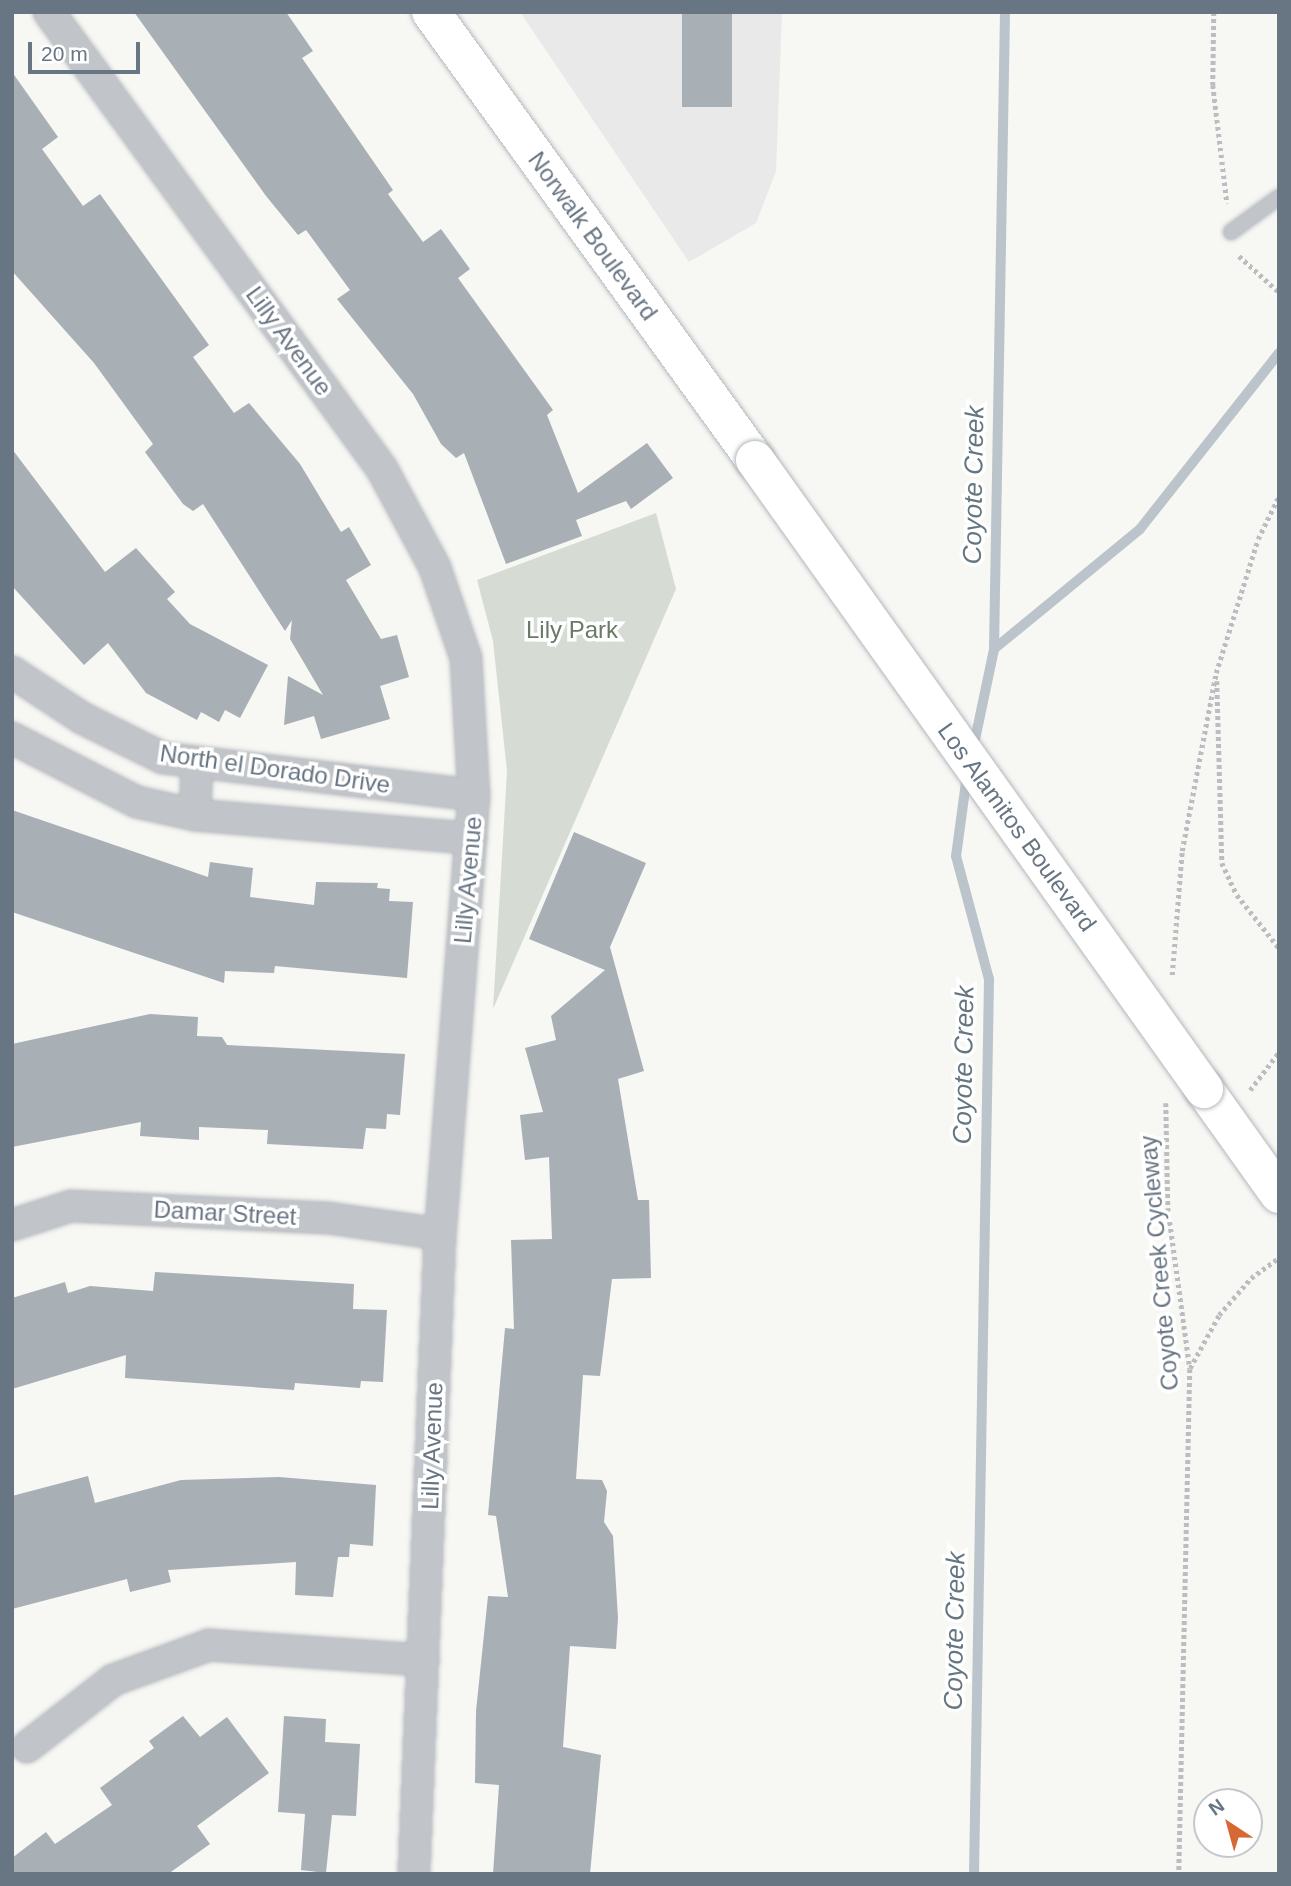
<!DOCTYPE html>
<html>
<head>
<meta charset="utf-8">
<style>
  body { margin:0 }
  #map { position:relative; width:1291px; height:1886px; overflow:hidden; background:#f7f7f4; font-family:Arial,sans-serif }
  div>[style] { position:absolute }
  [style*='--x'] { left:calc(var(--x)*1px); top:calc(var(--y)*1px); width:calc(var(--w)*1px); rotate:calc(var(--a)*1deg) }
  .built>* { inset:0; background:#e8e9e8 }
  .green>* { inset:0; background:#d6dcd4 }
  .stream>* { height:10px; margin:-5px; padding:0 5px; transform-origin:5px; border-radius:5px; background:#bbc4ca }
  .building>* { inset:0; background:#a8afb5; transform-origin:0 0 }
  .path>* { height:4.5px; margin-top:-2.25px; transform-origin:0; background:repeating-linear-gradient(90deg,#bbbdc0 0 3.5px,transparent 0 7px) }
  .roads { filter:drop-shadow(0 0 2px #b4b8bc) drop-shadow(0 0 2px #b4b8bc) }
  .lane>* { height:14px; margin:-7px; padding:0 7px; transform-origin:7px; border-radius:7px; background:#c1c4c8 }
  .street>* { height:30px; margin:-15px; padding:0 15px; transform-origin:15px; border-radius:15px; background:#c1c4c8 }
  .primary>* { height:38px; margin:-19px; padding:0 19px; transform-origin:19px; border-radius:19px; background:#fff }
  .bridges { filter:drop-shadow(0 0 2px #b4b8bc) drop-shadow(0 0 2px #b4b8bc) }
  .primary-bridge>* { height:38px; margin:-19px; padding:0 19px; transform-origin:19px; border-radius:19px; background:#fff }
  span { translate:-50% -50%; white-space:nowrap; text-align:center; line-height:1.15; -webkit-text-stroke:7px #fff; paint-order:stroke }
  .street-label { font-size:24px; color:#687583 }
  .park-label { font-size:24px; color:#697b67 }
  .water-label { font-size:26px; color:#64767f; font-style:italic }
  .frame { position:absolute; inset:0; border:14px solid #687583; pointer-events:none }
  .north { position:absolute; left:1193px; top:1788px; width:70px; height:70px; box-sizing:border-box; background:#fff; border:2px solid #c3c8cd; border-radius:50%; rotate:324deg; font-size:19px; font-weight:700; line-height:28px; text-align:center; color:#687583 }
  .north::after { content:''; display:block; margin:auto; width:24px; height:32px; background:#d76834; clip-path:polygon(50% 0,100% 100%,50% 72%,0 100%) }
  .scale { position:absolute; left:28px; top:42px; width:112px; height:32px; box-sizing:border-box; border:4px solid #687583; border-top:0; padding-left:9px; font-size:21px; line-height:24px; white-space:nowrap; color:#687583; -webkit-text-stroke:5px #fff; paint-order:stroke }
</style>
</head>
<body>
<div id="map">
  <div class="built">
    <div style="clip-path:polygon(520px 12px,782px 12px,776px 171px,756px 223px,689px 262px)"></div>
  </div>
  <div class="green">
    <div style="clip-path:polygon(656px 513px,676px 589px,493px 1009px,507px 771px,493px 641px,477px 580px)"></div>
  </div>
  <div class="stream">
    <div style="--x:994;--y:649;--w:189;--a:-39.4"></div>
    <div style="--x:1140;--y:529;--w:224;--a:-51.7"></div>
    <div style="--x:973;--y:749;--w:102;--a:-78.1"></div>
    <div style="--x:994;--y:649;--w:637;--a:-89.01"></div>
    <div style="--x:967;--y:775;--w:82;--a:97.7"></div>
    <div style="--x:956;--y:856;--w:127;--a:75"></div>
    <div style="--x:989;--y:979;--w:895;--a:90.96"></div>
  </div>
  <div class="building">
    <div style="clip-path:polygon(134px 12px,286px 12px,313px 51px,302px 58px,393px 190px,388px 194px,423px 242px,441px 229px,470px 269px,458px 278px,553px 410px,547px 415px,578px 493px,647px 443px,673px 478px,631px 509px,626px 501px,576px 520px,582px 536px,506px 564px,464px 453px,456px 458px,441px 444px,413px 394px,337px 299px,350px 290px,306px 230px,298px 235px,266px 196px)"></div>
    <div style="left:682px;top:12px;width:50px;height:95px"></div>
    <div style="clip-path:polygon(12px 72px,58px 137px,42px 149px,83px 206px,100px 194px,209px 345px,193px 357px,234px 413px,249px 403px,300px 464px,341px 532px,349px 527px,371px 565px,346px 580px,381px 639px,397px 635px,409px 677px,380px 686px,390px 719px,321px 739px,314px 716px,284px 725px,288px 676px,323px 695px,290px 639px,292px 620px,285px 631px,203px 504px,193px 511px,183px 504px,145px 452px,153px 444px,94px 363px,12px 271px)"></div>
    <div style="clip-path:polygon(12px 449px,105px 572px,136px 548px,175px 592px,167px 599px,190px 624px,268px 665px,240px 718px,225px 710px,219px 722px,201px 712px,197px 720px,146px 693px,108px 643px,84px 665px,12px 586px)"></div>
    <div style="clip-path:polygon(12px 810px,208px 877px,210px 862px,253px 868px,250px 897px,314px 905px,316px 882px,378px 883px,377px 888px,390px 889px,389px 901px,413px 902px,407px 978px,275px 966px,274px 973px,225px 971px,224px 983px,12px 912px)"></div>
    <div style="clip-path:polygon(574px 832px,646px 863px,610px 947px,644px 1071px,618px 1079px,638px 1200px,649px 1200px,651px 1278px,612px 1279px,600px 1376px,583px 1375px,576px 1479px,602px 1480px,607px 1491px,604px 1522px,613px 1536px,618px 1618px,616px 1649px,570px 1646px,563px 1747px,601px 1755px,590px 1874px,493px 1874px,499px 1785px,475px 1783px,476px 1711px,488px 1596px,508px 1597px,496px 1516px,488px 1515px,505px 1328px,514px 1329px,511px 1240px,552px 1239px,549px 1157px,525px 1160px,520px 1115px,543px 1112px,525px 1048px,556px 1040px,551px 1016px,605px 970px,529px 939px)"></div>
    <div style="clip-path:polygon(150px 1014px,198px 1017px,197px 1036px,222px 1037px,227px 1045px,405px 1054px,400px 1115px,387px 1114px,386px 1129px,366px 1128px,363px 1149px,267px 1144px,268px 1130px,199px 1127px,199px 1140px,140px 1136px,141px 1122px,12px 1147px,12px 1044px)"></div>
    <div style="clip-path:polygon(155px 1272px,354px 1284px,353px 1309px,387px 1310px,383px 1382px,361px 1381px,360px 1388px,295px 1383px,294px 1390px,125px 1378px,126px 1355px,12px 1389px,12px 1298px,65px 1282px,68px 1293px,90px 1286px,153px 1291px)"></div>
    <div style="clip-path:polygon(88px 1476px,95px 1503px,181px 1480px,279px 1477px,376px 1485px,373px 1546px,350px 1544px,349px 1557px,338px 1557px,333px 1597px,295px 1595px,296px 1562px,168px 1570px,171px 1582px,130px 1592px,127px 1579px,12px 1609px,12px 1496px)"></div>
    <div style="clip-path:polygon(183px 1716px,200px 1737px,227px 1717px,269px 1773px,197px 1826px,210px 1844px,168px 1874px,12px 1874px,12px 1858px,46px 1832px,55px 1844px,112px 1805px,100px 1788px,154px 1748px,149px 1741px)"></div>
    <div style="clip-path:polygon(284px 1716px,326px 1719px,325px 1742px,360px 1744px,356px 1816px,332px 1815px,326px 1873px,301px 1870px,305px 1814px,278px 1812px)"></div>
  </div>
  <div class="path">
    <div style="--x:1214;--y:12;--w:73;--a:90.8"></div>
    <div style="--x:1213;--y:85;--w:119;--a:83.2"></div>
    <div style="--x:1239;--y:256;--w:54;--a:42"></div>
    <div style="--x:1217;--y:681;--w:182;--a:88.4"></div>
    <div style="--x:1222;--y:863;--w:35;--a:65"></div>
    <div style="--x:1237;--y:895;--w:68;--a:51.6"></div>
    <div style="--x:1172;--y:975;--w:124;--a:-85.4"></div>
    <div style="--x:1182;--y:851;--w:181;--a:-79.2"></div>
    <div style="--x:1216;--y:673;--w:140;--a:-72.6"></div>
    <div style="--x:1258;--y:539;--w:48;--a:-64"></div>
    <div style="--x:1250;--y:1090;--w:48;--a:-52.7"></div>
    <div style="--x:1166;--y:1103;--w:105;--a:88.9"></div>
    <div style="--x:1168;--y:1208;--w:162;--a:82.2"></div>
    <div style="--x:1190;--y:1369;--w:505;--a:91.25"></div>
    <div style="--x:1190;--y:1368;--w:60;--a:-61.3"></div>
    <div style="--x:1219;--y:1315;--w:49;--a:-49.1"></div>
    <div style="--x:1251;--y:1278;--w:34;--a:-36"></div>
  </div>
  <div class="roads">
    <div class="lane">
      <div style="--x:1231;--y:232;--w:59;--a:-36.1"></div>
    </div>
    <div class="street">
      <div style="--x:49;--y:12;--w:565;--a:53.92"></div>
      <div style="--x:382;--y:469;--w:112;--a:61.8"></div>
      <div style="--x:435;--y:568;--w:95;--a:71"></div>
      <div style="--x:466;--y:658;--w:137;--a:86.7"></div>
      <div style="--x:474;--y:795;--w:440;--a:94.4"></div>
      <div style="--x:440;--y:1234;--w:641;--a:92.33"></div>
      <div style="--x:12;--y:672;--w:84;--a:33.3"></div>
      <div style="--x:82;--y:718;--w:90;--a:26.3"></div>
      <div style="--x:163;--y:758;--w:313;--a:6.8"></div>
      <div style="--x:12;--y:738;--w:140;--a:27.1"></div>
      <div style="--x:137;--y:802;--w:59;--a:12.6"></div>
      <div style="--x:195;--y:815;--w:277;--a:4.8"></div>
      <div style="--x:195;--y:815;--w:53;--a:-87.8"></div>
      <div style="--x:12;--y:1225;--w:62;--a:-17.9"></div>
      <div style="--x:71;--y:1206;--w:257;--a:2.7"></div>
      <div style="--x:328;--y:1218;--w:113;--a:8.1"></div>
      <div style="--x:27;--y:1747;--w:109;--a:-37.9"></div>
      <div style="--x:113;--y:1680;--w:102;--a:-20"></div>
      <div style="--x:209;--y:1645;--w:215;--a:4"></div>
    </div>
    <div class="primary">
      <div style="--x:431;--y:12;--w:553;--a:54.13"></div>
      <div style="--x:1204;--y:1089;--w:129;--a:54.5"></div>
    </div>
  </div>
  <div class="bridges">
    <div class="primary-bridge">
      <div style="--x:755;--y:460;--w:773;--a:54.48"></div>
    </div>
  </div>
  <div class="street-label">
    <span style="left:593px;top:236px;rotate:54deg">Norwalk Boulevard</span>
    <span style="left:289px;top:341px;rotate:54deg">Lilly Avenue</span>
    <span style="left:275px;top:769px;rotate:8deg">North el Dorado Drive</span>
    <span style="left:1017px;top:827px;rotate:54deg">Los Alamitos Boulevard</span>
    <span style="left:468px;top:880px;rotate:-85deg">Lilly Avenue</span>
    <span style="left:225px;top:1213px;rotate:3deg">Damar Street</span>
    <span style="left:1159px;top:1263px;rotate:-95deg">Coyote Creek Cycleway</span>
    <span style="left:432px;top:1446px;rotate:-88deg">Lilly Avenue</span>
  </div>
  <div class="park-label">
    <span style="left:572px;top:630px">Lily Park</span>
  </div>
  <div class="water-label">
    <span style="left:974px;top:485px;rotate:-89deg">Coyote Creek</span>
    <span style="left:964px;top:1065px;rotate:-89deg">Coyote Creek</span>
    <span style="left:955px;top:1631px;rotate:-89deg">Coyote Creek</span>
  </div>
  <div class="frame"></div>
  <div class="north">N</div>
  <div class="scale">20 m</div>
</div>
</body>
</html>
